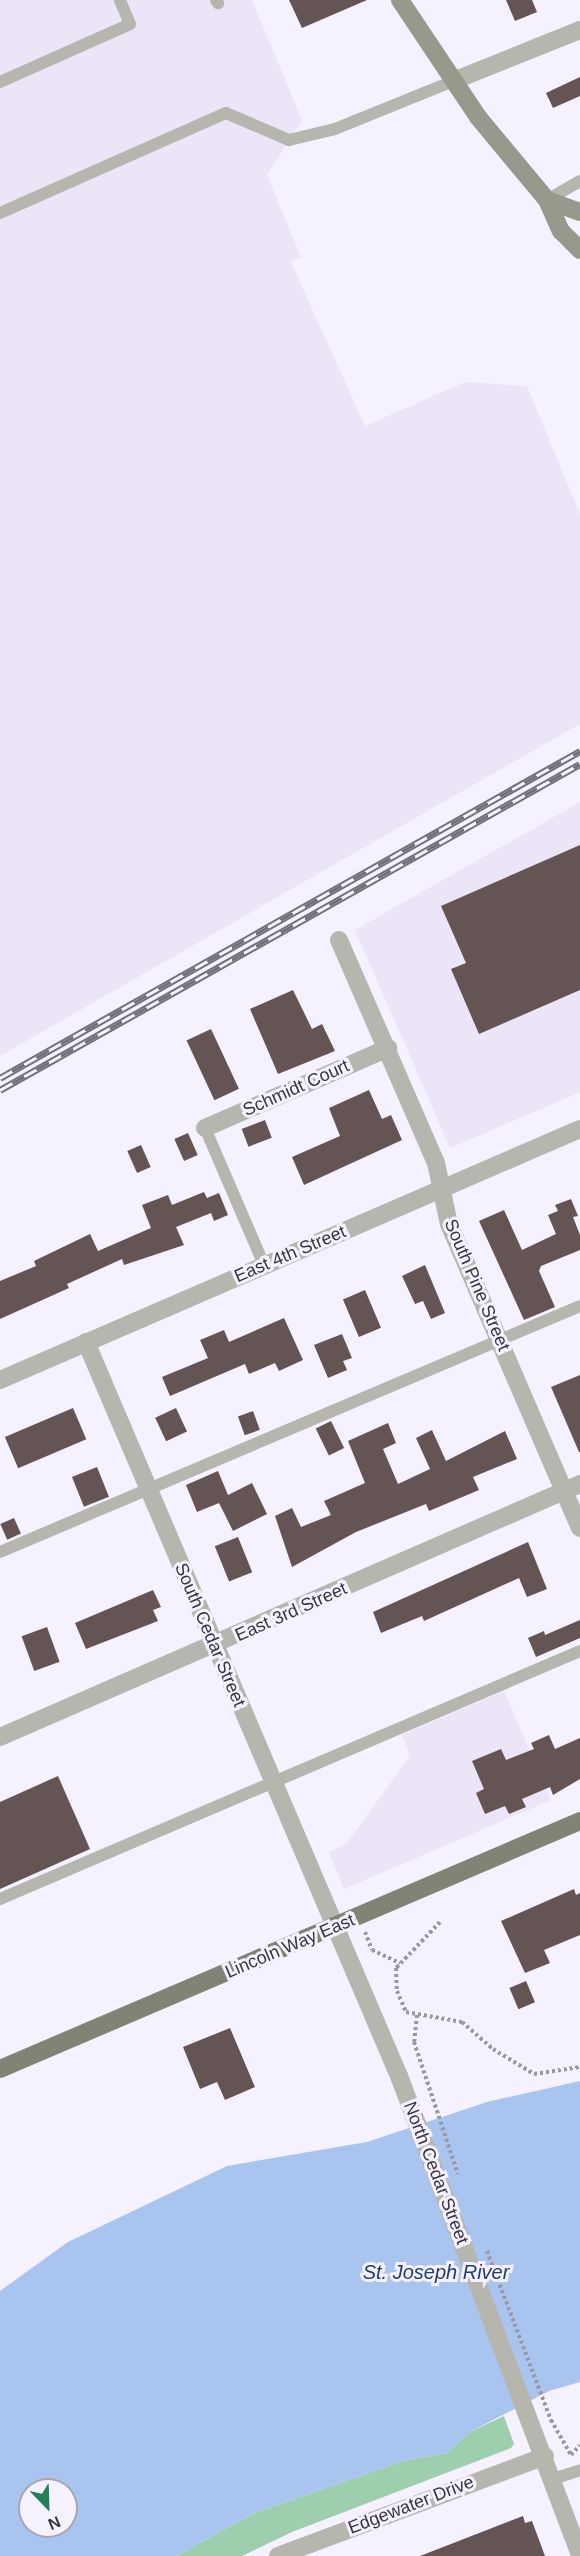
<!DOCTYPE html>
<html>
<head>
<meta charset="utf-8">
<style>
  body { margin:0 }
  #map { position:relative; width:580px; height:2556px; overflow:hidden; background:#f6f1fe; font-family:Arial,sans-serif }
  div>[style] { position:absolute }
  [style*='--x'] { left:calc(var(--x)*1px); top:calc(var(--y)*1px); width:calc(var(--w)*1px); rotate:calc(var(--a)*1deg) }
  .built>* { inset:0; background:#ece5f8 }
  .forest>* { inset:0; background:#9dcfaf }
  .water>* { inset:0; background:#aac4f0 }
  .building>* { inset:0; background:#645453; transform-origin:0 0 }
  .path>* { height:4px; margin-top:-2px; transform-origin:0; background:repeating-linear-gradient(90deg,#9a97a0 0 3px,transparent 0 6px) }
  .service>* { height:12px; margin:-6px; padding:0 6px; transform-origin:6px; border-radius:6px; background:#b6b6af }
  .minor>* { height:18px; margin:-9px; padding:0 9px; transform-origin:9px; border-radius:9px; background:#b6b6af }
  .tertiary>* { height:18px; margin:-9px; padding:0 9px; transform-origin:9px; border-radius:9px; background:#b6b6af }
  .secondary>* { height:18px; margin:-9px; padding:0 9px; transform-origin:9px; border-radius:9px; background:#98988d }
  .primary>* { height:18px; margin:-9px; padding:0 9px; transform-origin:9px; border-radius:9px; background:#828275 }
  .rail>* { height:7px; margin-top:-3.5px; transform-origin:0; background:repeating-linear-gradient(90deg,#f6f1fe 0 14px,#737078 0 28px); box-sizing:border-box; border-block:2px solid #737078 }
  span { translate:-50% -50%; white-space:nowrap; text-align:center; line-height:1.15; -webkit-text-stroke:6px #f6f1fe; paint-order:stroke }
  .street-label { font-size:18px; color:#37353b }
  .water-label { font-size:20px; color:#1f3d73; font-style:italic }
  .north { position:absolute; left:18px; top:2478px; width:60px; height:60px; box-sizing:border-box; background:#f6f1fe; border:2px solid #aaa6b0; border-radius:50%; rotate:157deg; font-size:16px; font-weight:700; line-height:24px; text-align:center; color:#37353b }
  .north::after { content:''; display:block; margin:auto; width:21px; height:27px; background:#248157; clip-path:polygon(50% 0,100% 100%,50% 72%,0 100%) }
</style>
</head>
<body>
<div id="map">
  <div class="built">
    <div style="clip-path:polygon(0 0,252px 0,302px 120px,267px 175px,301px 257px,291px 262px,365px 426px,465px 382px,527px 386px,580px 514px,580px 724px,0 1056px)"></div>
    <div style="clip-path:polygon(580px 802px,580px 1092px,450px 1148px,355px 930px)"></div>
    <div style="clip-path:polygon(504px 1691px,551px 1800px,344px 1889px,329px 1852px,346px 1844px,410px 1756px,402px 1735px)"></div>
  </div>
  <div class="forest">
    <div style="clip-path:polygon(504px 2416px,514px 2444px,511px 2448px,292px 2532px,242px 2556px,176px 2556px,254px 2513px,403px 2461px,447px 2453px,470px 2432px)"></div>
  </div>
  <div class="water">
    <div style="clip-path:polygon(evenodd,580px 2081px,580px 2382px,549px 2391px,470px 2432px,447px 2453px,403px 2461px,254px 2513px,176px 2556px,0 2556px,0 2291px,68px 2242px,227px 2166px,367px 2142px,487px 2102px,580px 2081px,30px 2490px,66px 2490px,66px 2526px,30px 2526px,30px 2490px)"></div>
  </div>
  <div class="building">
    <div style="clip-path:polygon(289px 0,367px 0,302px 28px)"></div>
    <div style="clip-path:polygon(506px 0,532px 0,537px 12px,515px 21px)"></div>
    <div style="clip-path:polygon(580px 77px,580px 96px,553px 108px,546px 93px)"></div>
    <div style="clip-path:polygon(580px 845px,580px 990px,479px 1034px,451px 969px,466px 963px,441px 906px)"></div>
    <div style="clip-path:polygon(293px 990px,312px 1029px,322px 1024px,335px 1051px,278px 1074px,250px 1009px)"></div>
    <div style="left:211px;top:1029px;width:66px;height:27px;rotate:65deg"></div>
    <div style="clip-path:polygon(369px 1090px,382px 1119px,391px 1115px,402px 1140px,304px 1185px,292px 1157px,340px 1136px,329px 1108px)"></div>
    <div style="left:265px;top:1120px;width:19px;height:25px;rotate:69deg"></div>
    <div style="left:188px;top:1133px;width:24px;height:15px;rotate:66deg"></div>
    <div style="left:141px;top:1145px;width:24px;height:15px;rotate:66deg"></div>
    <div style="clip-path:polygon(204px 1192px,207px 1198px,219px 1193px,228px 1215px,214px 1221px,211px 1213px,176px 1227px,184px 1245px,124px 1265px,122px 1259px,67px 1284px,69px 1288px,0 1319px,0 1281px,36px 1266px,34px 1261px,90px 1234px,98px 1251px,151px 1228px,142px 1205px,168px 1195px,172px 1205px)"></div>
    <div style="clip-path:polygon(571px 1199px,578px 1216px,573px 1217px,580px 1235px,580px 1250px,541px 1266px,539px 1271px,555px 1307px,524px 1320px,479px 1221px,504px 1210px,522px 1250px,556px 1234px,548px 1215px,558px 1211px,555px 1205px)"></div>
    <div style="clip-path:polygon(425px 1265px,445px 1313px,431px 1319px,423px 1301px,415px 1304px,402px 1276px)"></div>
    <div style="left:365px;top:1290px;width:41px;height:24px;rotate:67deg"></div>
    <div style="clip-path:polygon(284px 1318px,303px 1360px,279px 1371px,275px 1363px,249px 1374px,245px 1364px,170px 1396px,162px 1377px,208px 1358px,200px 1340px,224px 1330px,229px 1342px)"></div>
    <div style="clip-path:polygon(342px 1334px,352px 1358px,343px 1361px,347px 1370px,328px 1378px,314px 1345px)"></div>
    <div style="clip-path:polygon(580px 1375px,580px 1452px,579px 1452px,551px 1387px)"></div>
    <div style="left:73px;top:1408px;width:34px;height:74px;rotate:67deg"></div>
    <div style="left:176px;top:1408px;width:26px;height:23px;rotate:65deg"></div>
    <div style="left:253px;top:1411px;width:20px;height:16px;rotate:70deg"></div>
    <div style="left:331px;top:1421px;width:30px;height:17px;rotate:64deg"></div>
    <div style="clip-path:polygon(388px 1423px,396px 1443px,383px 1449px,398px 1484px,430px 1469px,416px 1438px,432px 1430px,446px 1461px,505px 1431px,517px 1459px,473px 1477px,479px 1490px,429px 1511px,426px 1504px,356px 1532px,292px 1567px,275px 1516px,292px 1508px,301px 1527px,331px 1515px,324px 1501px,365px 1483px,348px 1441px)"></div>
    <div style="left:97px;top:1467px;width:32px;height:27px;rotate:68deg"></div>
    <div style="clip-path:polygon(218px 1471px,228px 1495px,252px 1483px,267px 1514px,233px 1531px,219px 1503px,197px 1512px,186px 1485px)"></div>
    <div style="left:14px;top:1518px;width:17px;height:15px;rotate:66deg"></div>
    <div style="left:238px;top:1537px;width:38px;height:25px;rotate:68deg"></div>
    <div style="clip-path:polygon(528px 1542px,547px 1589px,527px 1597px,519px 1578px,424px 1621px,422px 1616px,381px 1633px,373px 1612px)"></div>
    <div style="clip-path:polygon(153px 1590px,161px 1607px,153px 1610px,158px 1621px,86px 1649px,75px 1623px)"></div>
    <div style="clip-path:polygon(580px 1620px,580px 1638px,536px 1657px,528px 1638px,544px 1631px,545px 1635px)"></div>
    <div style="left:47px;top:1627px;width:37px;height:27px;rotate:70deg"></div>
    <div style="clip-path:polygon(549px 1735px,555px 1749px,580px 1738px,580px 1779px,553px 1795px,550px 1787px,522px 1799px,526px 1807px,509px 1814px,505px 1806px,485px 1814px,476px 1793px,484px 1789px,472px 1761px,501px 1749px,506px 1760px,534px 1749px,531px 1743px)"></div>
    <div style="clip-path:polygon(58px 1776px,90px 1849px,0 1889px,0 1802px)"></div>
    <div style="clip-path:polygon(574px 1889px,576px 1895px,580px 1893px,580px 1935px,544px 1950px,550px 1963px,525px 1973px,501px 1921px)"></div>
    <div style="left:526px;top:1981px;width:23px;height:18px;rotate:67deg"></div>
    <div style="clip-path:polygon(230px 2028px,255px 2087px,225px 2100px,217px 2082px,200px 2089px,183px 2047px)"></div>
    <div style="clip-path:polygon(523px 2516px,525px 2523px,532px 2521px,545px 2556px,420px 2556px)"></div>
  </div>
  <div class="path">
    <div style="--x:440;--y:1922;--w:64;--a:133.7"></div>
    <div style="--x:396;--y:1968;--w:23;--a:88"></div>
    <div style="--x:397;--y:1991;--w:23;--a:67"></div>
    <div style="--x:406;--y:2012;--w:57;--a:10.1"></div>
    <div style="--x:462;--y:2022;--w:41;--a:41.1"></div>
    <div style="--x:493;--y:2049;--w:48;--a:31.4"></div>
    <div style="--x:534;--y:2074;--w:47;--a:-8.7"></div>
    <div style="--x:365;--y:1932;--w:19;--a:69"></div>
    <div style="--x:372;--y:1950;--w:31;--a:25"></div>
    <div style="--x:417;--y:2015;--w:27;--a:96"></div>
    <div style="--x:414;--y:2042;--w:139;--a:71.6"></div>
    <div style="--x:487;--y:2251;--w:181;--a:69.3"></div>
    <div style="--x:551;--y:2420;--w:40;--a:60.3"></div>
    <div style="--x:571;--y:2455;--w:13;--a:-48"></div>
  </div>
  <div class="service">
    <div style="--x:216;--y:0;--w:4;--a:56"></div>
    <div style="--x:0;--y:82;--w:142;--a:-24"></div>
    <div style="--x:130;--y:24;--w:26;--a:-113"></div>
    <div style="--x:547;--y:200;--w:38;--a:-30"></div>
    <div style="--x:0;--y:213;--w:247;--a:-23.9"></div>
    <div style="--x:226;--y:113;--w:69;--a:23.2"></div>
    <div style="--x:289;--y:140;--w:47;--a:-13.4"></div>
    <div style="--x:335;--y:129;--w:127;--a:-22.1"></div>
    <div style="--x:205;--y:1128;--w:149;--a:66.7"></div>
    <div style="--x:0;--y:1552;--w:630;--a:-22.98"></div>
    <div style="--x:0;--y:1899;--w:631;--a:-23.15"></div>
    <div style="--x:553;--y:2479;--w:28;--a:-18"></div>
  </div>
  <div class="minor">
    <div style="--x:453;--y:81;--w:137;--a:-21.9"></div>
    <div style="--x:339;--y:940;--w:243;--a:66.5"></div>
    <div style="--x:436;--y:1163;--w:62;--a:78"></div>
    <div style="--x:449;--y:1224;--w:331;--a:66.7"></div>
    <div style="--x:205;--y:1128;--w:200;--a:-23.6"></div>
    <div style="--x:0;--y:1737;--w:633;--a:-23.57"></div>
    <div style="--x:278;--y:2556;--w:285;--a:-20.5"></div>
  </div>
  <div class="tertiary">
    <div style="--x:86;--y:1342;--w:798;--a:66.91"></div>
    <div style="--x:399;--y:2076;--w:512;--a:69.3"></div>
    <div style="--x:0;--y:1380;--w:632;--a:-23.4"></div>
  </div>
  <div class="secondary">
    <div style="--x:400;--y:0;--w:141;--a:56.3"></div>
    <div style="--x:478;--y:117;--w:108;--a:50.3"></div>
    <div style="--x:547;--y:200;--w:34;--a:66"></div>
    <div style="--x:561;--y:231;--w:27;--a:45"></div>
    <div style="--x:547;--y:200;--w:35;--a:20"></div>
  </div>
  <div class="primary">
    <div style="--x:0;--y:2069;--w:631;--a:-23.15"></div>
  </div>
  <div class="rail">
    <div style="--x:0;--y:1078;--w:666;--a:-29.41"></div>
    <div style="--x:0;--y:1090;--w:665;--a:-29.34"></div>
  </div>
  <div class="street-label">
    <span style="left:296px;top:1088px;rotate:-24deg">Schmidt Court</span>
    <span style="left:290px;top:1254px;rotate:-23deg">East 4th Street</span>
    <span style="left:477px;top:1285px;rotate:67deg">South Pine Street</span>
    <span style="left:291px;top:1612px;rotate:-24deg">East 3rd Street</span>
    <span style="left:210px;top:1635px;rotate:67deg">South Cedar Street</span>
    <span style="left:290px;top:1946px;rotate:-23deg">Lincoln Way East</span>
    <span style="left:436px;top:2173px;rotate:69deg">North Cedar Street</span>
    <span style="left:411px;top:2505px;rotate:-21deg">Edgewater Drive</span>
  </div>
  <div class="water-label">
    <span style="left:436px;top:2272px">St. Joseph River</span>
  </div>
  <div class="north">N</div>
</div>
</body>
</html>
